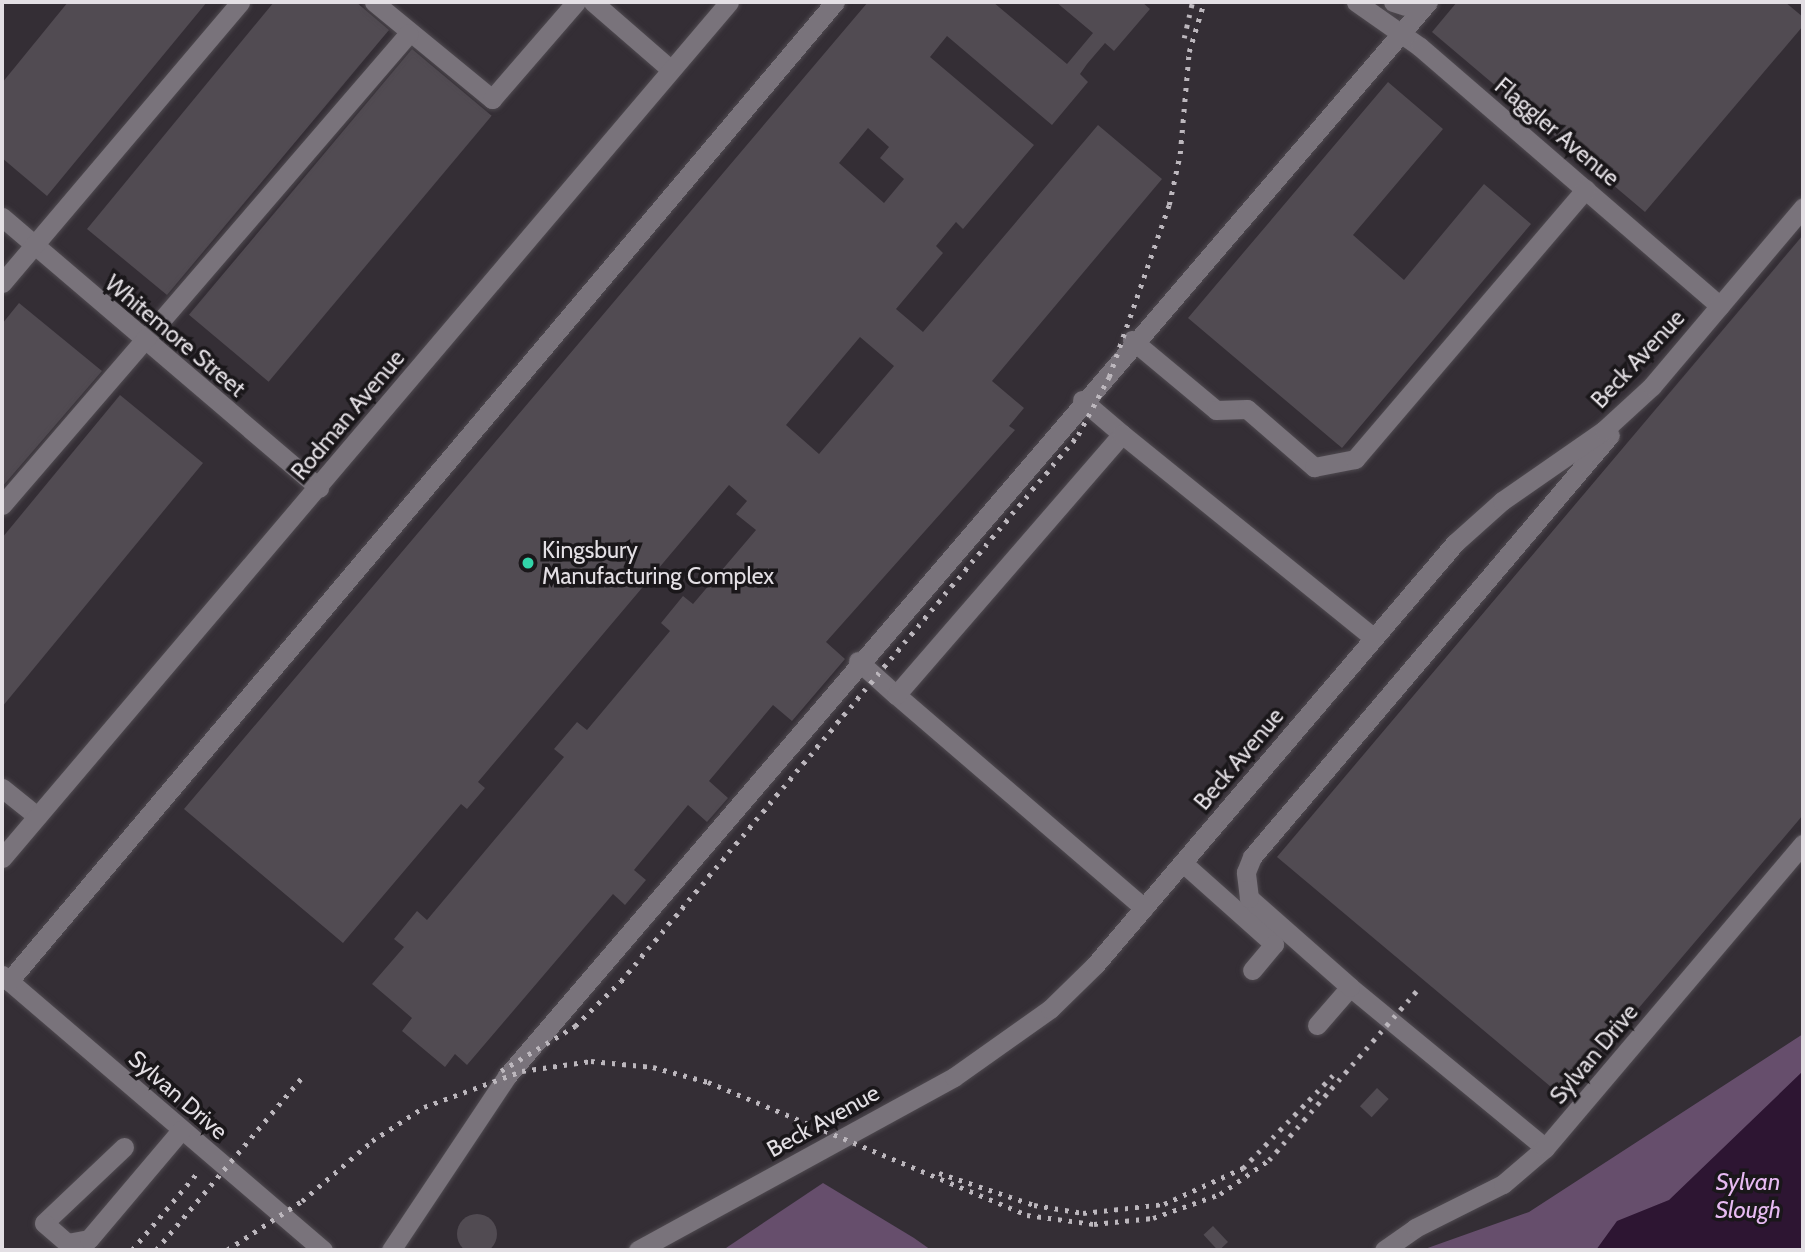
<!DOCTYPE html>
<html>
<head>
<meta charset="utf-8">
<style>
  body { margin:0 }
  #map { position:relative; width:1805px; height:1252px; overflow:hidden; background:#342e35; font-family:Cabin,sans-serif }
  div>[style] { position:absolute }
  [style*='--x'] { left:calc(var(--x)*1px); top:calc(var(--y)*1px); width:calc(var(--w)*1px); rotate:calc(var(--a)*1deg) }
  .green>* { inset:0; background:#664e6c }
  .water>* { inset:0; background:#2d1532 }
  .building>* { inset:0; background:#514b52; transform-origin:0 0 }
  .round { border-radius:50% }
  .roads { filter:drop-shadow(0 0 2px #4f4a50) drop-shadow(0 0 2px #4f4a50) }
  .minor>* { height:19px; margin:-9.5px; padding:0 9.5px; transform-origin:9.5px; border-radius:9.5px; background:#79737b }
  .rail>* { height:4.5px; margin-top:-2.25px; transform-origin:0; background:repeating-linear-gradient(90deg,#bcb7bd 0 3.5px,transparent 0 10.5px) }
  .dots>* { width:19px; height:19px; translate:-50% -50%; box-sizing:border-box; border:4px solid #1a171a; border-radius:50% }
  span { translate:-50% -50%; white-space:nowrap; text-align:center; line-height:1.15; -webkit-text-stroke:7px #1a171a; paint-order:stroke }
  .street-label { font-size:23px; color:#e3dfe4 }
  .poi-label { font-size:23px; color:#e3dfe4 }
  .left { translate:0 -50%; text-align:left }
  .water-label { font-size:24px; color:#e7baf2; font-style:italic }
  .frame { position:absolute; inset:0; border:4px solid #e3dfe4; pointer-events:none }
</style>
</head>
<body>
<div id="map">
  <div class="green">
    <div style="clip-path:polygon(1803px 1034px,1803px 1079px,1643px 1250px,1422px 1250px,1529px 1212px)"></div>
    <div style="clip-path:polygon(823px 1183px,914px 1238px,931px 1250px,723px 1250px)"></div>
  </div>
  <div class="water">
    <div style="clip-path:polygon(1803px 1071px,1803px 1250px,1596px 1250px,1617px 1221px,1669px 1200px)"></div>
  </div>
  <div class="building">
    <div style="clip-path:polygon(68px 2px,207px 2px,47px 196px,2px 158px,2px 83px)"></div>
    <div style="clip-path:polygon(274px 2px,356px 2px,389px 30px,167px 295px,87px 229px)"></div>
    <div style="clip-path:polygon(evenodd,868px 2px,993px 2px,1067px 64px,1093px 33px,1056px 2px,1142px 2px,1150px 9px,1114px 51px,1105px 43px,1087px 64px,1080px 74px,1088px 82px,1052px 125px,947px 36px,930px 57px,1034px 145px,963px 229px,956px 222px,936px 246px,943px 253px,896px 309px,923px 332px,1098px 125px,1162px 179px,992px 381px,1024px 408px,1009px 426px,1015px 430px,826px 642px,845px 659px,792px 721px,773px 705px,709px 781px,728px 798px,707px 822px,688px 805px,634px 870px,646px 880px,625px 905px,613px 894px,467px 1065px,455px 1054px,445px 1067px,402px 1031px,412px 1018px,372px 984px,404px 947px,394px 939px,417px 911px,427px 920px,564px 757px,554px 749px,577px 722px,587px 730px,670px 631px,661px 623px,683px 596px,693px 604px,756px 530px,736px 514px,747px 501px,729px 485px,478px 782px,485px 788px,467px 809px,461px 804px,343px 943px,184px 809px,868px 2px,868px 128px,889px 147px,880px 158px,904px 179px,884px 203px,839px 163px,868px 128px,868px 2px,860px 337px,894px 366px,819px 454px,786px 425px,860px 337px)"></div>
    <div style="clip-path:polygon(1457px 2px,1785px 2px,1803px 17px,1803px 26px,1645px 212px,1432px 32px)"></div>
    <div style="left:412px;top:49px;width:104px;height:347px;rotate:40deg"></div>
    <div style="clip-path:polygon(1388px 82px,1443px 129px,1353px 235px,1404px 280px,1484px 184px,1531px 224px,1342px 448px,1188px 318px)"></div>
    <div style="clip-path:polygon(1803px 235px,1803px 815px,1563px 1097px,1277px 857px)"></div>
    <div style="clip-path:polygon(19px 303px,102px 371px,2px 487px,2px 324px)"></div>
    <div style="clip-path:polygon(120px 395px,203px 463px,2px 707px,2px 538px)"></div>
    <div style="left:1377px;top:1088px;width:16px;height:25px;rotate:43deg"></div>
    <div class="round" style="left:457px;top:1214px;width:40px;height:40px"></div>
    <div style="left:1213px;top:1226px;width:22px;height:13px;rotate:47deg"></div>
  </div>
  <div class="roads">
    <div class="minor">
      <div style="--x:374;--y:2;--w:153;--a:39.4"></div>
      <div style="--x:492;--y:99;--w:128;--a:-49.1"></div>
      <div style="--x:593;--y:2;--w:102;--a:41"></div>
      <div style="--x:1356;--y:2;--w:78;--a:35.1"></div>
      <div style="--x:1420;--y:47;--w:396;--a:40.8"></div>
      <div style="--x:1393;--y:2;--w:13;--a:18"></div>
      <div style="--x:2;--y:217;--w:417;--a:40.5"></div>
      <div style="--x:2;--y:283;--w:368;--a:-49.7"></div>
      <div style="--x:1132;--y:340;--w:109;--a:39.8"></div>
      <div style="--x:1216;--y:410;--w:31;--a:-2"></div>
      <div style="--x:1247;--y:409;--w:89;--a:40.9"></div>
      <div style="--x:1314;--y:467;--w:42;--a:-11"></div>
      <div style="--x:1355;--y:459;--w:355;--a:-49.5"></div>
      <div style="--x:1082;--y:400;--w:52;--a:40.4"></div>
      <div style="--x:2;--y:505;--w:623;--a:-49.23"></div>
      <div style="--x:858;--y:661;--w:51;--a:41.8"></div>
      <div style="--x:2;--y:788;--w:45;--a:38.7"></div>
      <div style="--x:2;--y:858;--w:1123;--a:-49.66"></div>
      <div style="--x:1183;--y:863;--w:122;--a:41.7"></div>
      <div style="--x:1274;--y:944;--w:34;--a:130"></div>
      <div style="--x:1144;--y:908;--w:327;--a:-139.3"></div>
      <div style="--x:896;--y:695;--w:345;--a:-49.1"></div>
      <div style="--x:1122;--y:434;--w:323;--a:39"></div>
      <div style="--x:2;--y:975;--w:423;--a:40.6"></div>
      <div style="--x:9;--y:981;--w:1281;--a:-49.85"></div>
      <div style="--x:1350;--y:987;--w:253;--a:39.5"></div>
      <div style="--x:1317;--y:1025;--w:50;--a:-49"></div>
      <div style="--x:1350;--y:987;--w:135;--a:-138.6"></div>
      <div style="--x:1249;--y:898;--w:26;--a:-97"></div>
      <div style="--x:1246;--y:872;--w:16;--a:-68"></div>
      <div style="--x:1252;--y:857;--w:553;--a:-49.69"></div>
      <div style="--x:124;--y:1147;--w:110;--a:136.5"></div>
      <div style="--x:44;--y:1223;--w:30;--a:41"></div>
      <div style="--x:67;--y:1243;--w:22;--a:-10"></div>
      <div style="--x:89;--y:1239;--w:143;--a:-49.8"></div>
      <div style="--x:391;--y:1250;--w:209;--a:-56.3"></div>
      <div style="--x:507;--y:1076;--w:1415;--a:-49.39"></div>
      <div style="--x:638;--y:1250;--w:360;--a:-28.7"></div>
      <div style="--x:954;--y:1077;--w:118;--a:-35.3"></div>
      <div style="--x:1050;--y:1009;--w:63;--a:-44.4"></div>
      <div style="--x:1095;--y:965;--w:555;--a:-49.53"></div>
      <div style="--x:1455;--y:543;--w:63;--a:-41.8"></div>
      <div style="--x:1502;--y:501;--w:124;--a:-34.8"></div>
      <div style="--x:1604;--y:430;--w:65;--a:-42.5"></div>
      <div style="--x:1652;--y:386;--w:234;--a:-49.8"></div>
      <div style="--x:1384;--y:1250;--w:38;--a:-35"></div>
      <div style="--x:1415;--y:1228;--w:98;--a:-26.6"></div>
      <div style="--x:1503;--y:1184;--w:55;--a:-40.6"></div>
      <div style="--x:1545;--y:1148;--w:399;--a:-49.7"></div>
    </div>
  </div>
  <div class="rail">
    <div style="--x:1184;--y:38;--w:37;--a:-77"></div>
    <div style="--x:501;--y:1071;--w:87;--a:-31.3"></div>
    <div style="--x:575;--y:1026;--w:64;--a:-44.4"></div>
    <div style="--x:621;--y:981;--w:712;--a:-50.07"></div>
    <div style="--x:1078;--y:435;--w:66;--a:-61.9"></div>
    <div style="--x:1109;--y:377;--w:182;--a:-70.8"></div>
    <div style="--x:1169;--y:205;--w:52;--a:-77.8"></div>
    <div style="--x:1180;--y:154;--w:102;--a:-85"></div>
    <div style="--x:1189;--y:52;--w:52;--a:-73.3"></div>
    <div style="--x:939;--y:1173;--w:100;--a:18.6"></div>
    <div style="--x:1034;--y:1205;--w:50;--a:9.3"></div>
    <div style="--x:1083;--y:1213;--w:81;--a:-6.3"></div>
    <div style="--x:1164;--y:1204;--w:87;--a:-24.5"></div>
    <div style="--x:1243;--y:1168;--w:135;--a:-45.9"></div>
    <div style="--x:132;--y:1250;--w:102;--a:-49.8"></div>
    <div style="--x:156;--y:1250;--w:228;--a:-49.8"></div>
    <div style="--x:227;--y:1250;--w:90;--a:-33.2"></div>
    <div style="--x:302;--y:1201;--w:92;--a:-40.6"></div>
    <div style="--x:372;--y:1141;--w:62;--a:-33.2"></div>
    <div style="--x:424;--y:1107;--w:104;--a:-20.2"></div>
    <div style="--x:522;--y:1071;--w:70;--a:-8.2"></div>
    <div style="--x:591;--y:1061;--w:62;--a:5.5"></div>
    <div style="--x:653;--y:1067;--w:57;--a:15.3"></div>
    <div style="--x:708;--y:1082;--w:346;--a:22.6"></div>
    <div style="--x:1027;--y:1215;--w:68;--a:7.7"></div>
    <div style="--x:1094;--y:1224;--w:59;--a:-5.8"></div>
    <div style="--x:1153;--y:1218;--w:71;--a:-19.7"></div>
    <div style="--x:1220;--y:1194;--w:60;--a:-34.8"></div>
    <div style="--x:1269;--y:1160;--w:231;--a:-48.9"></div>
  </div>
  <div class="dots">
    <div style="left:528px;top:563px;background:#32d4a9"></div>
  </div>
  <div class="street-label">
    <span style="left:1557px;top:132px;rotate:40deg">Flaggler Avenue</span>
    <span style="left:175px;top:336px;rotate:40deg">Whitemore Street</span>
    <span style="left:1638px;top:359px;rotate:-47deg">Beck Avenue</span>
    <span style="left:348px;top:415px;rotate:-50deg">Rodman Avenue</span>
    <span style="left:1239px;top:759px;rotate:-50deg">Beck Avenue</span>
    <span style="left:1594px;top:1054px;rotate:-50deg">Sylvan Drive</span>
    <span style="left:178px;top:1095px;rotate:41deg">Sylvan Drive</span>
    <span style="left:823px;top:1121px;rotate:-29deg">Beck Avenue</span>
  </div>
  <div class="poi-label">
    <span class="left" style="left:542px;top:563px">Kingsbury<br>Manufacturing Complex</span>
  </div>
  <div class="water-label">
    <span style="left:1748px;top:1196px">Sylvan<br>Slough</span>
  </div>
  <div class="frame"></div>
</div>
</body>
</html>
